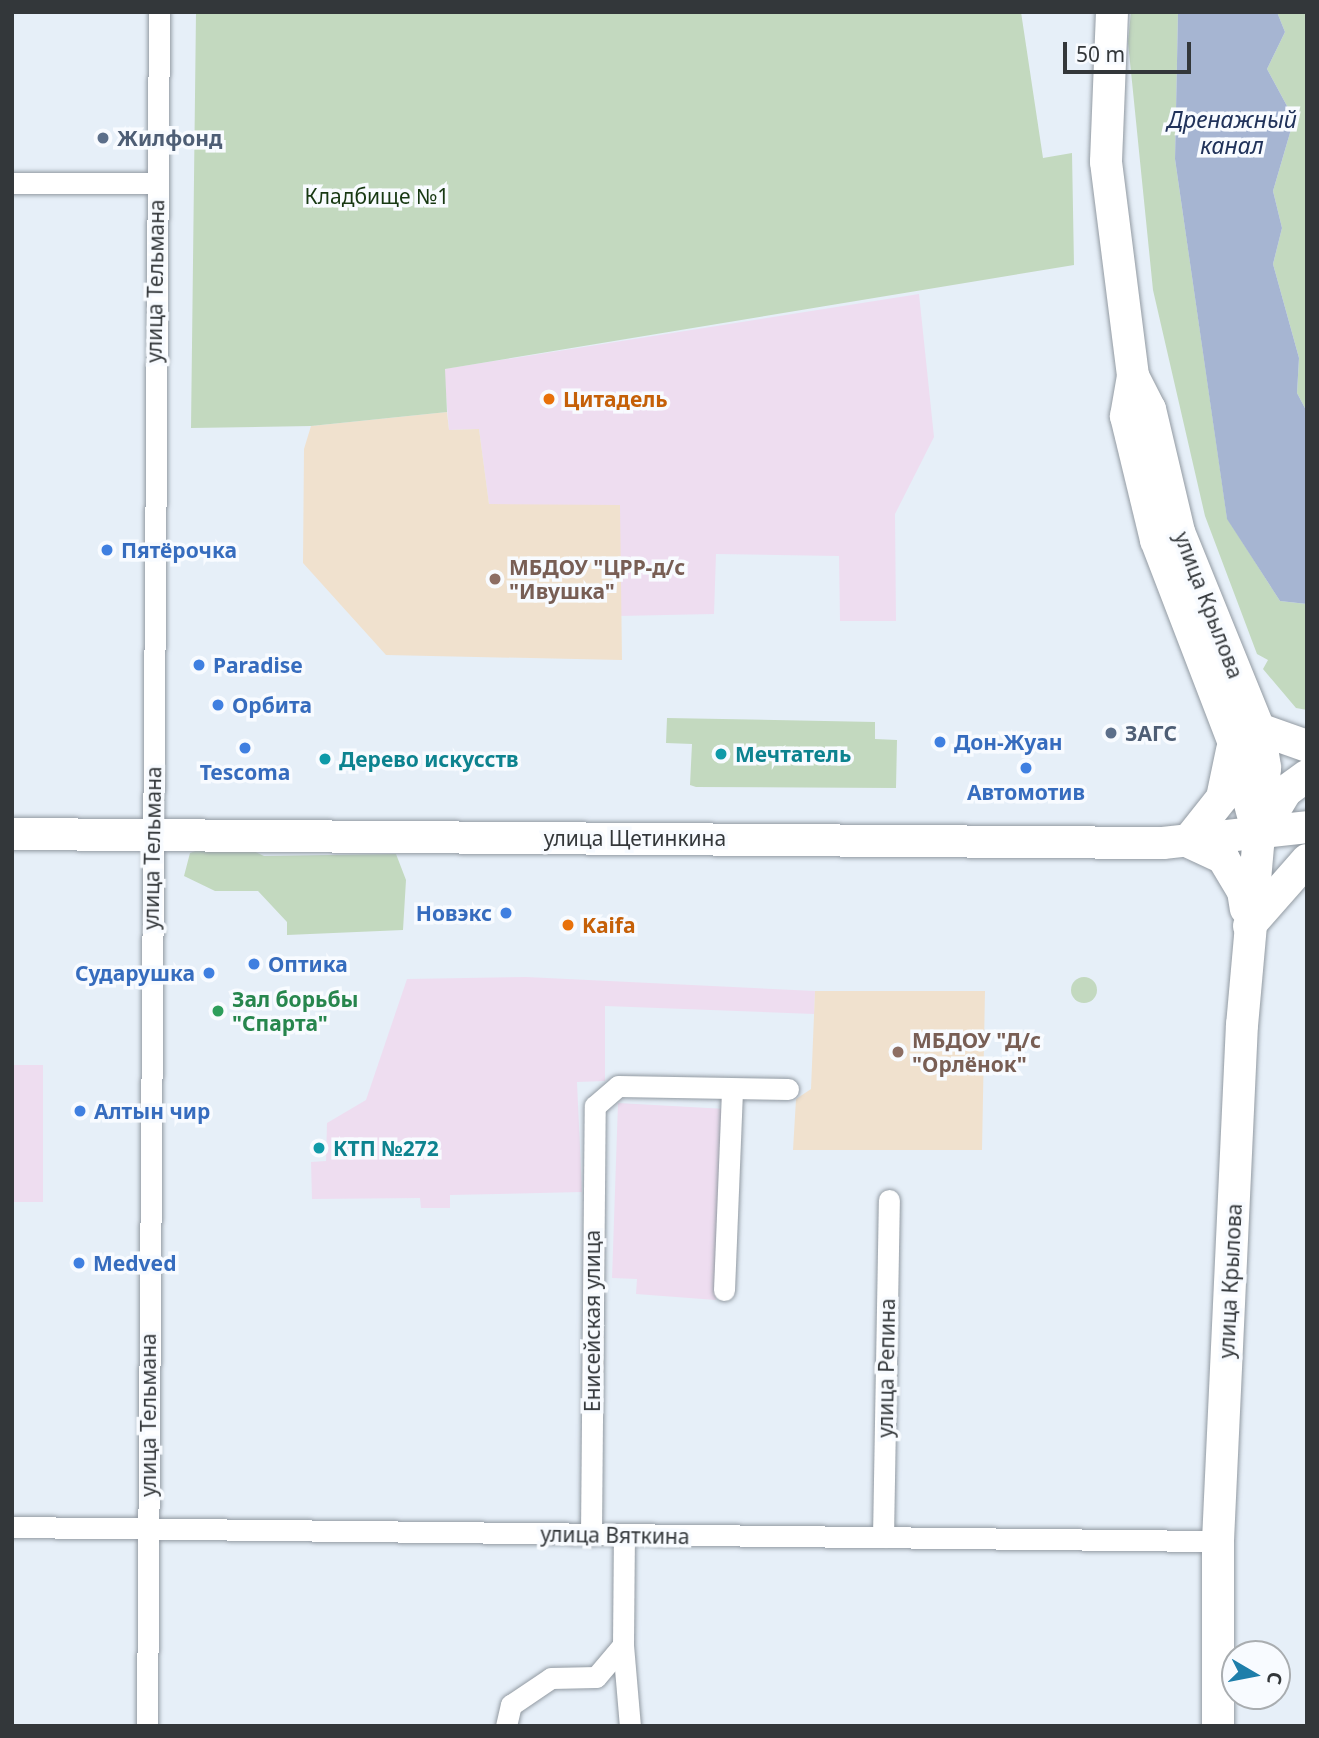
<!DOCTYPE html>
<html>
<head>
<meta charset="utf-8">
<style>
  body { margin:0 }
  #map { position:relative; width:1319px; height:1738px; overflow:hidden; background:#e6eff8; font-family:"Noto Sans",sans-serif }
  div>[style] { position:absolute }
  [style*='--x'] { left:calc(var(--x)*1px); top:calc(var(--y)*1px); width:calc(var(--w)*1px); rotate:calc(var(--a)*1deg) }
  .industrial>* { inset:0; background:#eeddf0; transform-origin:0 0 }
  .education>* { inset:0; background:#f0e1ce }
  .green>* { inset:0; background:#c3d9bf }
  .round { border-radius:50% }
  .water>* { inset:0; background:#a6b5d2 }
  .roads { filter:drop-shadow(0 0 2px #929aa2) drop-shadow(0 0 2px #929aa2) }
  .minor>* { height:21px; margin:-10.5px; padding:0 10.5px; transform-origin:10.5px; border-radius:10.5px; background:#fff }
  .primary>* { height:32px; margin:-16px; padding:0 16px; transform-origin:16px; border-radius:16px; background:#fff }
  .dots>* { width:19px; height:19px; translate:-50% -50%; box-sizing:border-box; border:4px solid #f8fbff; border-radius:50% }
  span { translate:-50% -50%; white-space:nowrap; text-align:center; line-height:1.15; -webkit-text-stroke:7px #f8fbff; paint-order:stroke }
  .service-label { font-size:21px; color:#4e5e75; font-weight:700 }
  .left { translate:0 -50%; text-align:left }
  .park-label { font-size:21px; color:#173812 }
  .street-label { font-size:21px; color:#33373a }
  .food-label { font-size:21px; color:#c56008; font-weight:700 }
  .shop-label { font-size:21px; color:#366cbe; font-weight:700 }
  .right { translate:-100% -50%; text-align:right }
  .education-label { font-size:21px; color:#785e54; font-weight:700 }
  .culture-label { font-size:21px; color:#0d838f; font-weight:700 }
  .leisure-label { font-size:21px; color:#27864d; font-weight:700 }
  .water-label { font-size:23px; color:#20325a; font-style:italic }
  .frame { position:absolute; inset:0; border:14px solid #33373a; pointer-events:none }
  .north { position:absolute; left:1221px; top:1640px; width:70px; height:70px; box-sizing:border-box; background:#f8fbff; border:2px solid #a9adb0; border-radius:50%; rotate:100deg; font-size:19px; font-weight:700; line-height:28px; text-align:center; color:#33373a }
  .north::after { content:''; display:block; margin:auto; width:24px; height:32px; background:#1e7eaa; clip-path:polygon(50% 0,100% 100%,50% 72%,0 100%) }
  .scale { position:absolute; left:1063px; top:42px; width:128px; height:32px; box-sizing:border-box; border:4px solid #33373a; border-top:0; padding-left:9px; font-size:21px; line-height:24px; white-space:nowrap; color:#33373a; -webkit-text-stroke:5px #f8fbff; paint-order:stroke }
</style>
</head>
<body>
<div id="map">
  <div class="industrial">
    <div style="clip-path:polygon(919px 294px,934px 437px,895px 514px,896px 621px,840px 621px,839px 556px,716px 554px,714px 614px,618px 616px,489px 504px,479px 429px,449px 430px,444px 369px)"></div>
    <div style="clip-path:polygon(526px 977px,815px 991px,814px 1014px,605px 1006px,605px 1081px,577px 1082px,582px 1192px,450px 1195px,450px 1208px,421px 1208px,420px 1198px,312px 1199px,311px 1162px,326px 1161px,327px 1123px,366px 1100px,407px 979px)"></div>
    <div style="left:12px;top:1065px;width:31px;height:137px"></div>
    <div style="clip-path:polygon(618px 1103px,726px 1109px,716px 1300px,636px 1294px,637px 1279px,612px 1278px)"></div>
  </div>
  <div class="education">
    <div style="clip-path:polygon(447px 412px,449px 430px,479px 429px,489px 504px,620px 505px,622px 660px,386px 655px,303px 563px,304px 449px,311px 426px)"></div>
    <div style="clip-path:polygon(815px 991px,985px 991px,982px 1150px,793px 1150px,796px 1099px,811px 1089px)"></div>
  </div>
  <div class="green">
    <div style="clip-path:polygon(196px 12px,1021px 12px,1043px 158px,1072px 153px,1074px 265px,445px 369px,447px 412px,311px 426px,191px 428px)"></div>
    <div style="clip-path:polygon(1131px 12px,1178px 12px,1175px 159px,1227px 518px,1280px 601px,1307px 604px,1307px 710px,1296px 708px,1263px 669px,1268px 660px,1257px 654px,1205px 516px,1153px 290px,1128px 42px)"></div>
    <div style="clip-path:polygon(1277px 12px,1307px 12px,1307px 412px,1297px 393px,1299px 358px,1273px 264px,1282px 228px,1273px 191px,1294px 119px,1267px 69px,1285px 32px)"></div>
    <div style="clip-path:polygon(667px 718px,875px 722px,875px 739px,897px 740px,896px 788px,696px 787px,690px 785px,692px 744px,666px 743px)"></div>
    <div style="clip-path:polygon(228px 839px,264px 856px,396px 854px,406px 880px,403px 930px,287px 935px,287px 922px,258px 891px,215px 891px,184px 876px,190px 853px)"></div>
    <div class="round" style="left:1071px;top:977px;width:26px;height:26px"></div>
  </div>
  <div class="water">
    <div style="clip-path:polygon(1178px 12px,1277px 12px,1285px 32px,1267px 69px,1294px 119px,1273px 191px,1282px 228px,1273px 264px,1299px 358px,1297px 393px,1307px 412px,1307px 604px,1280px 601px,1227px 519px,1175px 159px)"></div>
  </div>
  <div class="roads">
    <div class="minor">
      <div style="--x:12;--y:183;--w:145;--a:0"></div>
      <div style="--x:724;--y:1290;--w:201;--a:-87.7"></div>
      <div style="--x:12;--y:1527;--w:1206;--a:0.67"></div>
      <div style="--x:591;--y:1535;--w:429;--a:-89.5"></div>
      <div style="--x:595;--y:1106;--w:30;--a:-41"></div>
      <div style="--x:618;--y:1086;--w:170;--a:1"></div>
      <div style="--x:883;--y:1537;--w:337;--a:-89"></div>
      <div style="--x:623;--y:1645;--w:81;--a:85.1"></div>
      <div style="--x:147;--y:1726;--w:1714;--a:-89.6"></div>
      <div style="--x:506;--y:1726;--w:22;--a:-77"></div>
      <div style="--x:511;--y:1705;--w:48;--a:-34"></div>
      <div style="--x:551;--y:1678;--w:45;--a:-1.3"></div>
      <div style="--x:596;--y:1677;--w:42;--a:-49.8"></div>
      <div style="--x:623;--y:1645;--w:110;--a:-89.5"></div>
    </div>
    <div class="primary">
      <div style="--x:1112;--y:12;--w:150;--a:92.3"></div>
      <div style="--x:1106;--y:162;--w:216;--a:82.8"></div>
      <div style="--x:1133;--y:376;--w:37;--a:63"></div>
      <div style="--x:1150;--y:409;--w:126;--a:76.7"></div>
      <div style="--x:1179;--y:532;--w:213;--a:67.9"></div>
      <div style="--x:1259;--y:729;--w:39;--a:81"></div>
      <div style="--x:1265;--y:768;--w:257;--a:95.1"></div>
      <div style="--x:1242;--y:1024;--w:518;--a:92.66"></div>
      <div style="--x:1218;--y:1541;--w:185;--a:90"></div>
      <div style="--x:1133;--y:376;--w:41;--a:99.9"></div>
      <div style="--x:1126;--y:416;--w:128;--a:76.4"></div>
      <div style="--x:1156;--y:540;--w:215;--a:69"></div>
      <div style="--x:1233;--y:741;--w:77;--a:74.9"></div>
      <div style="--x:1259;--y:729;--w:51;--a:19.5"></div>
      <div style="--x:1263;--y:829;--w:44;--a:-58.8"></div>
      <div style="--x:1286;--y:791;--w:26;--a:-36"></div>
      <div style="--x:12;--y:834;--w:1151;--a:0.45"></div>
      <div style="--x:1163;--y:843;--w:145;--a:-6.3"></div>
      <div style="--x:1188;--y:841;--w:55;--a:-51.7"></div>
      <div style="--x:1222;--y:798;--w:49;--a:-78.2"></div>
      <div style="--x:1189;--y:842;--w:38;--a:25"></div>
      <div style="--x:1223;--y:858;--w:39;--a:59"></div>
      <div style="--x:1243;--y:891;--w:18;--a:81"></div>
      <div style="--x:1249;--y:926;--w:88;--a:-48.7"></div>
    </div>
  </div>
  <div class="dots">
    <div style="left:103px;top:138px;background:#5c6f8a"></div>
    <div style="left:549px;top:399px;background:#e8710a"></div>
    <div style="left:107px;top:550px;background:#3f7fe0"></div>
    <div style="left:495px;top:579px;background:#8d6e63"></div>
    <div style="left:199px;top:665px;background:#3f7fe0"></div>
    <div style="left:218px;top:705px;background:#3f7fe0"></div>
    <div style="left:1111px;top:733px;background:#5c6f8a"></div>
    <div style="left:940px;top:742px;background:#3f7fe0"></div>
    <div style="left:245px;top:748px;background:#3f7fe0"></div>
    <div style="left:721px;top:754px;background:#0f9aa8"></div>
    <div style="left:325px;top:759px;background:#0f9aa8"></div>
    <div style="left:1026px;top:768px;background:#3f7fe0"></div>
    <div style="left:506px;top:913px;background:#3f7fe0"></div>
    <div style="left:568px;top:925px;background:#e8710a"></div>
    <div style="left:254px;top:964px;background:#3f7fe0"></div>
    <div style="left:209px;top:973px;background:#3f7fe0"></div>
    <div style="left:218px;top:1011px;background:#2e9e5b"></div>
    <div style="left:898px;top:1052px;background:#8d6e63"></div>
    <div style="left:80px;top:1111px;background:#3f7fe0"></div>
    <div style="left:319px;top:1148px;background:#0f9aa8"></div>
    <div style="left:79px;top:1263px;background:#3f7fe0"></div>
  </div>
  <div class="service-label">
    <span class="left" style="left:117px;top:138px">Жилфонд</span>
    <span class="left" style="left:1125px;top:733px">ЗАГС</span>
  </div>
  <div class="park-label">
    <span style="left:377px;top:196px">Кладбище №1</span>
  </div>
  <div class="street-label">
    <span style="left:155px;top:281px;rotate:-89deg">улица Тельмана</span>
    <span style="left:1209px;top:605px;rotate:69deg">улица Крылова</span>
    <span style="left:635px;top:838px">улица Щетинкина</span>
    <span style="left:152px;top:848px;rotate:-89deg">улица Тельмана</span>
    <span style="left:1230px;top:1281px;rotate:-87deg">улица Крылова</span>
    <span style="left:592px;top:1321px;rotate:-90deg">Енисейская улица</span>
    <span style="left:886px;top:1368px;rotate:-89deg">улица Репина</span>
    <span style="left:148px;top:1415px;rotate:-90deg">улица Тельмана</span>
    <span style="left:615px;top:1535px;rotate:1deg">улица Вяткина</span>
  </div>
  <div class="food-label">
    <span class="left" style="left:563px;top:399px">Цитадель</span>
    <span class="left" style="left:582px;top:925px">Kaifa</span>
  </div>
  <div class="shop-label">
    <span class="left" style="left:121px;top:550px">Пятёрочка</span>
    <span class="left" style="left:213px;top:665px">Paradise</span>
    <span class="left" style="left:232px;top:705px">Орбита</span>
    <span class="left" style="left:954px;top:742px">Дон-Жуан</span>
    <span style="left:245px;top:772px">Tescoma</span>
    <span style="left:1026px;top:792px">Автомотив</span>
    <span class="right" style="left:492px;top:913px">Новэкс</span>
    <span class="left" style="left:268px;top:964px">Оптика</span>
    <span class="right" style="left:195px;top:973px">Сударушка</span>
    <span class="left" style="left:94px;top:1111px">Алтын чир</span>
    <span class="left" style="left:93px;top:1263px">Medved</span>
  </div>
  <div class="education-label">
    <span class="left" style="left:509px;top:579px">МБДОУ "ЦРР-д/с<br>"Ивушка"</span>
    <span class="left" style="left:912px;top:1052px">МБДОУ "Д/с<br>"Орлёнок"</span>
  </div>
  <div class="culture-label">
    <span class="left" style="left:735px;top:754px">Мечтатель</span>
    <span class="left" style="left:339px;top:759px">Дерево искусств</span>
    <span class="left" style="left:333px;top:1148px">КТП №272</span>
  </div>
  <div class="leisure-label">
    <span class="left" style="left:232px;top:1011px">Зал борьбы<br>"Спарта"</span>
  </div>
  <div class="water-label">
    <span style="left:1232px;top:132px">Дренажный<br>канал</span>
  </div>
  <div class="frame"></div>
  <div class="north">С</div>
  <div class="scale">50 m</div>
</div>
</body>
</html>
